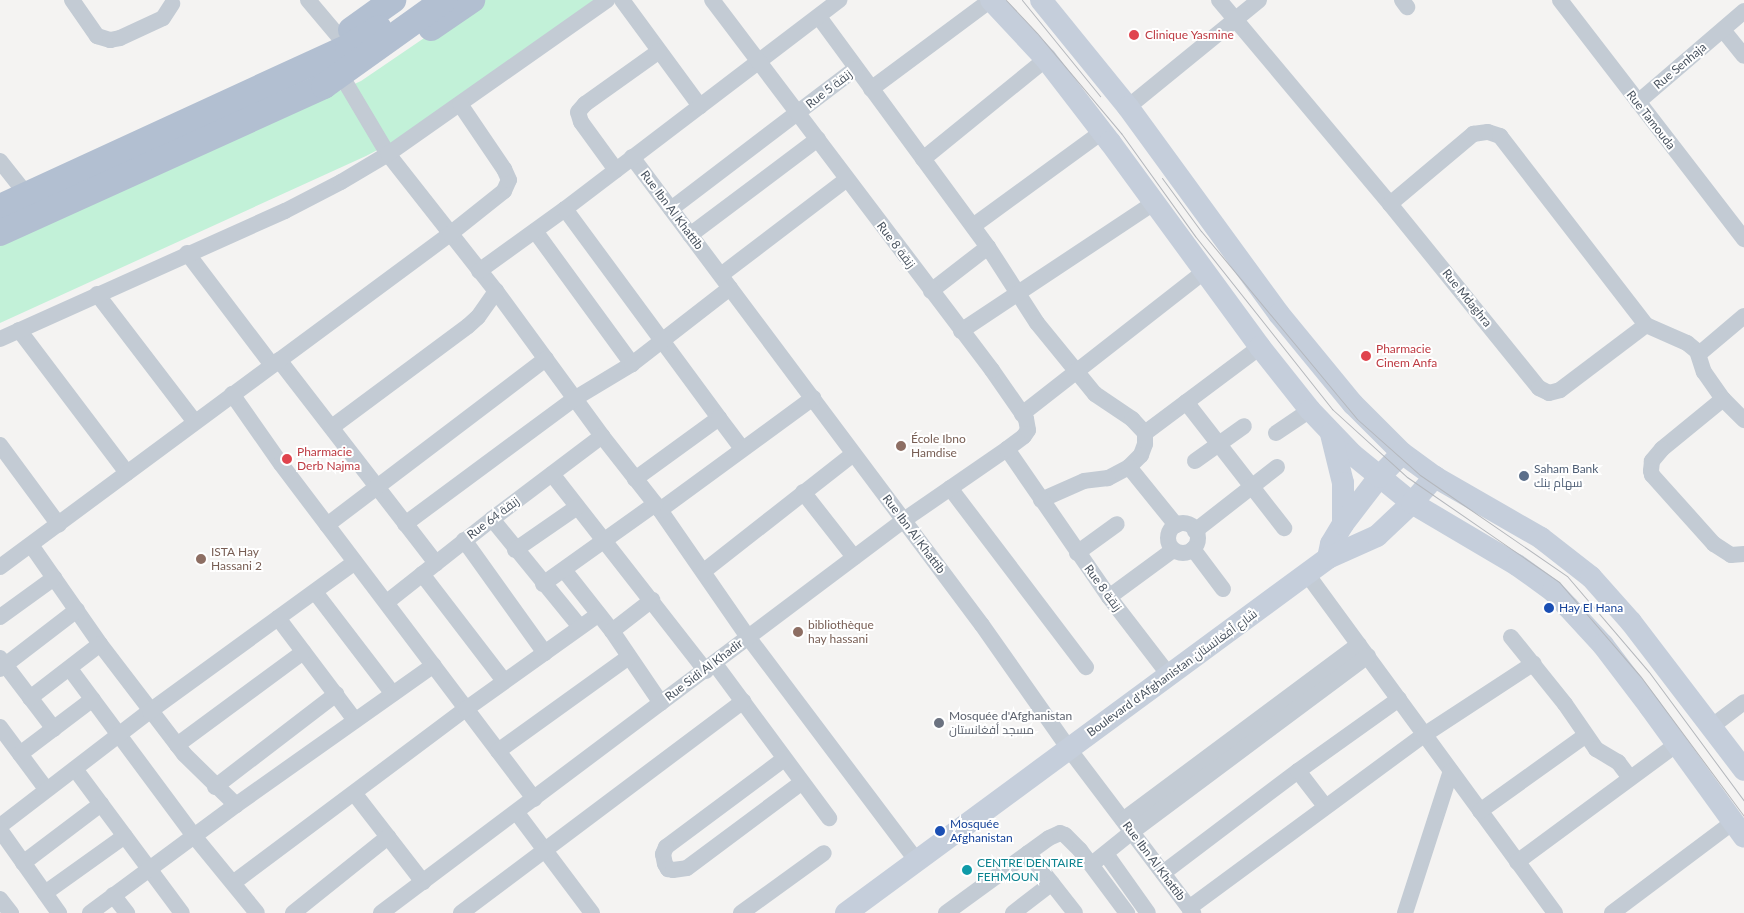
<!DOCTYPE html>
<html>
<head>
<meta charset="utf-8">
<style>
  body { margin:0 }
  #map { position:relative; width:1744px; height:913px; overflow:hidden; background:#f4f3f2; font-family:Lato,Cairo,sans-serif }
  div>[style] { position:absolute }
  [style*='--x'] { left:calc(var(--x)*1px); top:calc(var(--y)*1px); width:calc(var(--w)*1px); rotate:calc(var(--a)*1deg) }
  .green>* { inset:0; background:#c2f1d8 }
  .street>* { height:16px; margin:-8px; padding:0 8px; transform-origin:8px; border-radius:8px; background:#c3cbd4 }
  .street>.ring { margin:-8px; padding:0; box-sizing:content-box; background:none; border:16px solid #c3cbd4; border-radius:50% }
  .secondary>* { height:22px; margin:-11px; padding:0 11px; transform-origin:11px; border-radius:11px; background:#c5cedb }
  .primary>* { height:26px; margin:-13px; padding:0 13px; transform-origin:13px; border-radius:13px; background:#b2bfd1 }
  .tram>* { height:1px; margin:-0.5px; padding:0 0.5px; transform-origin:0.5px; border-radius:0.5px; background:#b4b7bc }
  .dots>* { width:14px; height:14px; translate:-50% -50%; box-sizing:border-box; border:2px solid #fff; border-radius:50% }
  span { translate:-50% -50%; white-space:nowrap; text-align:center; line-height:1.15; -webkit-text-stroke:4px #fff; paint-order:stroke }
  .health-label { font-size:12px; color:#be3a42 }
  .left { translate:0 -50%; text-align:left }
  .street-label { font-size:12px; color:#4a5460 }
  .education-label { font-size:12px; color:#785e54 }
  .service-label { font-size:12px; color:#4e5e75 }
  .transit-label { font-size:12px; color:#164399 }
  .worship-label { font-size:12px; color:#5b616d }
  .culture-label { font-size:12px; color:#0d838f }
</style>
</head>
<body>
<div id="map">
  <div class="green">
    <div style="clip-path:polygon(480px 0,596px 0,404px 136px,366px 156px,0 323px,0 244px,361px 81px)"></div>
  </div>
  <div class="street">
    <div style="--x:72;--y:0;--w:44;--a:55.2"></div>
    <div style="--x:97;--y:36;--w:14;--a:17"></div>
    <div style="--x:110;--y:40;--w:10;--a:-11"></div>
    <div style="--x:120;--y:38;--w:47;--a:-24.9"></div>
    <div style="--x:163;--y:18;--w:17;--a:-57"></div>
    <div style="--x:308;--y:0;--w:50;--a:49.9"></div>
    <div style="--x:622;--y:0;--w:132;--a:53.7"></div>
    <div style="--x:1219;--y:0;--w:266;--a:50"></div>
    <div style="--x:1390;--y:204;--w:237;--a:51"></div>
    <div style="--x:1539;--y:388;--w:11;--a:27"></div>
    <div style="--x:1549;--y:393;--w:11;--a:-15"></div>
    <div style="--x:1560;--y:390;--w:108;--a:-37.1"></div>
    <div style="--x:1402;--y:0;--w:9;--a:54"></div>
    <div style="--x:1560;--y:0;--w:302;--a:52.4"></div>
    <div style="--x:819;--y:17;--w:285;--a:53.7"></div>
    <div style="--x:988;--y:247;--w:90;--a:57.2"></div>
    <div style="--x:1037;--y:323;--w:92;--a:50.8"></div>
    <div style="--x:1095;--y:394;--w:45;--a:34"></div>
    <div style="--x:1132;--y:419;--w:19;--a:47"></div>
    <div style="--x:1145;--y:433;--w:11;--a:90"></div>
    <div style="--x:1145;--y:444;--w:12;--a:110"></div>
    <div style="--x:1141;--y:455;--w:17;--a:135"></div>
    <div style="--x:1129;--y:467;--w:24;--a:152"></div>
    <div style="--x:1108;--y:478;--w:24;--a:173"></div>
    <div style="--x:1084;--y:481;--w:47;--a:156.2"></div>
    <div style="--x:1723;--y:30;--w:33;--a:51"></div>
    <div style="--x:341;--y:75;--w:92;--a:59.3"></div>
    <div style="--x:388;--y:154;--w:174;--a:51.8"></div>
    <div style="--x:496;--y:291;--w:180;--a:53.8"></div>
    <div style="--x:602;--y:436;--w:94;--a:51.9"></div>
    <div style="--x:660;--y:510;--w:155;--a:55.3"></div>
    <div style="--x:748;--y:637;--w:281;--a:53"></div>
    <div style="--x:871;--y:89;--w:149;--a:-36.6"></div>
    <div style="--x:1638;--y:102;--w:140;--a:-40.6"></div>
    <div style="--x:1128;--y:107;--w:169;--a:-39.2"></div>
    <div style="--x:632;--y:157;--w:584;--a:53.21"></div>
    <div style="--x:982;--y:625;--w:151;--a:54.9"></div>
    <div style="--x:1069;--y:749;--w:206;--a:52.9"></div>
    <div style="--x:923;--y:159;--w:159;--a:-39.1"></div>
    <div style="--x:0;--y:161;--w:43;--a:51.5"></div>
    <div style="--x:616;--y:170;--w:59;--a:-126.1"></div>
    <div style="--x:581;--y:122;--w:10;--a:-107"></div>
    <div style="--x:578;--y:112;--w:11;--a:-49"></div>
    <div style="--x:585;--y:104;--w:90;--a:-35.5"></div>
    <div style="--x:1390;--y:204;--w:109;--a:-40.1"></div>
    <div style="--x:1473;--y:134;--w:15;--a:-8"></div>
    <div style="--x:1488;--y:132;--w:13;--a:18"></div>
    <div style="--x:1500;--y:136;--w:239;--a:52.3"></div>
    <div style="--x:1646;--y:325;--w:45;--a:23.7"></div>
    <div style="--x:1687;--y:343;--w:13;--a:39"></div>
    <div style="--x:1697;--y:351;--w:22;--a:72"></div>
    <div style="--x:1704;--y:372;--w:33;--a:55"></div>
    <div style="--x:1723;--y:399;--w:30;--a:45"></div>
    <div style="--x:565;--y:209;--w:260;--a:53.6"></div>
    <div style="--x:719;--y:418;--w:104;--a:144"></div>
    <div style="--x:671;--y:209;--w:231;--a:-37.3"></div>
    <div style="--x:973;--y:226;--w:160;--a:-36.1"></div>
    <div style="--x:535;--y:231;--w:165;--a:53.9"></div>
    <div style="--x:690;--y:235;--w:160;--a:-36.9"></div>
    <div style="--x:187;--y:253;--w:141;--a:52.8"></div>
    <div style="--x:479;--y:271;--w:106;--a:-35.8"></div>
    <div style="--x:565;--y:209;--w:345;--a:-37.3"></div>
    <div style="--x:721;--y:275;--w:158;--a:-37.3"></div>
    <div style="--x:931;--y:291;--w:72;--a:-37.7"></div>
    <div style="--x:97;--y:294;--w:161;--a:52.6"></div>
    <div style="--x:19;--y:330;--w:179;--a:52.9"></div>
    <div style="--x:961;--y:331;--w:232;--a:-33.6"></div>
    <div style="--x:0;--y:339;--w:312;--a:-24.2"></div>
    <div style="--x:285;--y:211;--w:63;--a:-27.4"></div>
    <div style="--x:341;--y:182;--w:55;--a:-30.8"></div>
    <div style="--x:388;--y:154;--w:268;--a:-35.1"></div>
    <div style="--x:1699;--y:354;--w:59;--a:-40.2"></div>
    <div style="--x:279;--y:360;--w:257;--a:52.3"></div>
    <div style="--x:232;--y:394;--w:85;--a:55"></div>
    <div style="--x:281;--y:464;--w:420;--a:52.9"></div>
    <div style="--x:1723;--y:399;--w:79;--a:140.7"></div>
    <div style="--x:1662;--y:449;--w:16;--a:130"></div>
    <div style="--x:1652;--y:461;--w:10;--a:96"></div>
    <div style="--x:1651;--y:471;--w:4;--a:76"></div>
    <div style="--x:1652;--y:475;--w:93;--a:48.1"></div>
    <div style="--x:1714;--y:544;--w:20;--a:33"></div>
    <div style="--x:1731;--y:555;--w:13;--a:-4"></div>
    <div style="--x:1186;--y:402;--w:160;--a:52.1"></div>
    <div style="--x:1022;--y:414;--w:231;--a:-38"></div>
    <div style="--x:719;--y:418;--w:38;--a:53"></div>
    <div style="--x:332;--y:427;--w:169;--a:-36.6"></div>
    <div style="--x:468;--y:326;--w:13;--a:-42"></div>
    <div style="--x:478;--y:317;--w:32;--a:-55"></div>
    <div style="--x:1145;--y:433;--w:144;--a:-36.8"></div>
    <div style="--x:1276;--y:433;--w:41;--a:-34.1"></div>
    <div style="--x:0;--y:445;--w:99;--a:53.6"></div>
    <div style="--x:1007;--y:449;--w:180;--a:55.4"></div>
    <div style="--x:1109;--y:597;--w:97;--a:52.5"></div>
    <div style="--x:1195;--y:461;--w:60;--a:-35.5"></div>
    <div style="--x:1129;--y:467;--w:75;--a:51"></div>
    <div style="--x:552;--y:474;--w:250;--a:52"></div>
    <div style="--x:950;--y:488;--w:225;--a:52.8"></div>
    <div style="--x:803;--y:492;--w:83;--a:51.9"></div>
    <div style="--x:660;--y:510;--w:190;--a:-36.2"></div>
    <div style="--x:492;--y:519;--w:139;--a:50.8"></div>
    <div class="ring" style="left:1168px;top:523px;width:14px;height:14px"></div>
    <div style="--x:405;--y:524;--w:210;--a:-36.5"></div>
    <div style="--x:574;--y:399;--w:68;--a:-31.1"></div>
    <div style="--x:632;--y:364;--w:124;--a:-37.8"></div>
    <div style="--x:327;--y:525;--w:275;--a:-37.2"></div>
    <div style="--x:1195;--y:531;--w:104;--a:-38"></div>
    <div style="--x:464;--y:540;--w:139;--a:54.4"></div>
    <div style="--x:31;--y:545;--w:121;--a:55.1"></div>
    <div style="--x:100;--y:644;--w:138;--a:52.6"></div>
    <div style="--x:184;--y:754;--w:73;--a:44.4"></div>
    <div style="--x:1193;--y:549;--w:50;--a:53.1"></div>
    <div style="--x:515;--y:550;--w:75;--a:-34.7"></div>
    <div style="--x:1077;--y:553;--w:49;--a:-35.9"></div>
    <div style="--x:0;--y:567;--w:560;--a:-36.5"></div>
    <div style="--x:450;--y:234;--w:69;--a:-38.5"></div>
    <div style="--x:504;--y:191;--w:12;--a:-66"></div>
    <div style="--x:509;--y:180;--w:12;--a:-114"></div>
    <div style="--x:504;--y:169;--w:78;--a:-124.1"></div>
    <div style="--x:564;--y:570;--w:78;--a:51.8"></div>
    <div style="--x:612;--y:631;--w:87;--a:55.8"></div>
    <div style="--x:704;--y:571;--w:189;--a:-38.1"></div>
    <div style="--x:422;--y:574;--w:135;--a:52.5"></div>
    <div style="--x:1307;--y:574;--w:420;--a:53.8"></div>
    <div style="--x:543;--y:584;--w:138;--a:-35.5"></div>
    <div style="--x:315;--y:592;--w:128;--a:52.6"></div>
    <div style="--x:1109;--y:597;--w:79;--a:-36.3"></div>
    <div style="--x:387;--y:602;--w:134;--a:-38.3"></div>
    <div style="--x:492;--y:519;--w:138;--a:-37"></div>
    <div style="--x:0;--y:617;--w:67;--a:-35.8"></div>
    <div style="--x:278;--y:618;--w:128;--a:53"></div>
    <div style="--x:612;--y:631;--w:51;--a:-37.8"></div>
    <div style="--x:1511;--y:637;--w:86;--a:51.1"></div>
    <div style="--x:1565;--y:704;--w:55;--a:55.4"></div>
    <div style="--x:1596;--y:749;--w:26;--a:31"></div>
    <div style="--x:1618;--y:762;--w:20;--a:53"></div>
    <div style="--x:0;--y:658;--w:89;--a:52.7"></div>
    <div style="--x:715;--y:664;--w:192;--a:53.5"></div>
    <div style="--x:0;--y:669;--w:97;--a:-37.5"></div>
    <div style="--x:70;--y:669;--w:208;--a:53.4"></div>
    <div style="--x:194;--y:836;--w:99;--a:50.7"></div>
    <div style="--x:30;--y:698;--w:88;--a:-37.6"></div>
    <div style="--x:0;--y:727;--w:77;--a:53.4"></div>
    <div style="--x:1711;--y:727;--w:41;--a:-37.1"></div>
    <div style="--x:177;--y:745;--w:157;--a:-36.4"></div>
    <div style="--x:498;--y:751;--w:161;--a:-35.7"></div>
    <div style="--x:20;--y:754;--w:91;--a:-37"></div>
    <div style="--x:784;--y:759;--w:147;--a:143.3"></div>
    <div style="--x:666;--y:847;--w:8;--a:113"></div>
    <div style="--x:663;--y:854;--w:10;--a:79"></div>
    <div style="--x:665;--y:864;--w:6;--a:59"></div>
    <div style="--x:668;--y:869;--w:5;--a:11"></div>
    <div style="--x:673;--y:870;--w:14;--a:-8"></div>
    <div style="--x:687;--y:868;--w:142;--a:-36.7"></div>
    <div style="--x:75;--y:769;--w:179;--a:53.4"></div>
    <div style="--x:1298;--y:771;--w:44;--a:52.4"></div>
    <div style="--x:215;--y:787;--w:153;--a:-37.5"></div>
    <div style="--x:354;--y:793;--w:113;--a:52.2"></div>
    <div style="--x:1480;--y:811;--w:130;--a:-35.6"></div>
    <div style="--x:517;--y:813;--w:125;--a:53.1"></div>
    <div style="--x:1123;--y:820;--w:294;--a:-36.7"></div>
    <div style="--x:0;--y:826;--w:189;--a:-37.5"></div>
    <div style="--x:150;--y:711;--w:253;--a:-36"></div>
    <div style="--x:0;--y:830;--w:102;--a:54.6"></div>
    <div style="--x:1028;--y:853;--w:76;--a:51.9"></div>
    <div style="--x:1106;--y:854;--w:72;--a:54.6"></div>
    <div style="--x:1517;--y:862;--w:199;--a:-36.4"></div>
    <div style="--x:23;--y:863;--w:98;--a:-37.1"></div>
    <div style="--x:1092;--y:864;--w:53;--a:-38.8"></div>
    <div style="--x:1133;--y:831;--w:293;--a:-36.7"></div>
    <div style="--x:1163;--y:873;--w:169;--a:-37.1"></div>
    <div style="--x:1298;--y:771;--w:124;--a:-35.5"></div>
    <div style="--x:233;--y:883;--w:291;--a:-36.8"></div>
    <div style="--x:466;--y:709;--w:163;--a:-35.5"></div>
    <div style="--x:45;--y:893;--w:98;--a:-35.5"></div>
    <div style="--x:113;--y:895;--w:23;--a:52"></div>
    <div style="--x:0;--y:899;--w:18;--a:52"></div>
    <div style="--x:1189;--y:908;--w:292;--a:-36.4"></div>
    <div style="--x:1424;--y:735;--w:131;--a:-33.2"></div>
    <div style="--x:90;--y:913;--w:182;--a:-36.5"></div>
    <div style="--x:236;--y:805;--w:242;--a:-35.3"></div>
    <div style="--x:293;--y:913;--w:122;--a:-38.7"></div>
    <div style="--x:381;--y:913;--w:654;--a:-36.92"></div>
    <div style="--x:904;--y:520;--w:125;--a:-34.6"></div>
    <div style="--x:1007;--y:449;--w:21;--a:-37"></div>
    <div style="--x:1024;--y:436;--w:7;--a:-56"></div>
    <div style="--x:1028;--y:430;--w:11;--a:-100"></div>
    <div style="--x:1026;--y:419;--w:60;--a:-124.8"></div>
    <div style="--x:992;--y:370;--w:464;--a:-127.1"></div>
    <div style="--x:461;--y:913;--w:353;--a:-36.9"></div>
    <div style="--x:741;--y:913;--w:102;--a:-35.9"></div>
    <div style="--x:946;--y:913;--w:127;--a:-36.1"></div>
    <div style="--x:1049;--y:838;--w:12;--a:-24"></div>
    <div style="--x:1060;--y:833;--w:5;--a:22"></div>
    <div style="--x:1065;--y:835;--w:21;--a:45"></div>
    <div style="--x:1080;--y:850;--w:79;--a:53.3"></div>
    <div style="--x:1013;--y:913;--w:49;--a:-37.6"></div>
    <div style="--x:1405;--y:913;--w:149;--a:-72.1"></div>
    <div style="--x:1612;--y:913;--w:151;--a:-36.9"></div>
  </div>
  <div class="secondary">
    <div style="--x:991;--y:0;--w:81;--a:47"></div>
    <div style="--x:1046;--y:59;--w:105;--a:52.4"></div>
    <div style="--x:1110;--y:142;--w:254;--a:53.8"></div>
    <div style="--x:1260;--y:347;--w:80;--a:51.6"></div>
    <div style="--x:1310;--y:410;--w:61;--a:46.3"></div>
    <div style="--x:1352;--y:454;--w:77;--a:39.2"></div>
    <div style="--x:1412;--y:503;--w:122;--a:30.6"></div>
    <div style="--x:1517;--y:565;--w:44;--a:35.8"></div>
    <div style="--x:1553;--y:591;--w:22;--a:47"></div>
    <div style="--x:1568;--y:607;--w:52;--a:47.4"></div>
    <div style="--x:1603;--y:645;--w:78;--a:52.8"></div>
    <div style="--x:1650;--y:707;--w:160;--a:54.1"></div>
    <div style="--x:1041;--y:0;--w:138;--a:50.9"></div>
    <div style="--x:1128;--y:107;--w:256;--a:53.9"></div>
    <div style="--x:1279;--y:314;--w:117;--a:50.6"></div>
    <div style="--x:1353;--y:404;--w:69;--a:45"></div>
    <div style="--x:1402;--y:453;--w:41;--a:36"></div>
    <div style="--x:1435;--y:477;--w:122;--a:29.9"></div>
    <div style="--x:1541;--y:538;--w:63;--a:38"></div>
    <div style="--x:1591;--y:577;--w:60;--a:48.4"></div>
    <div style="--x:1631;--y:622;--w:186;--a:52.6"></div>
    <div style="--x:1331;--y:434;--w:50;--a:76.2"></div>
    <div style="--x:1343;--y:483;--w:41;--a:90"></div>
    <div style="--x:1328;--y:558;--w:14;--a:-78"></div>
    <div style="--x:1331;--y:544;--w:23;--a:-59"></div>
    <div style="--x:1343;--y:524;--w:59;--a:-52.5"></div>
    <div style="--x:1379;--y:477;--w:33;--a:-46"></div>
    <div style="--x:846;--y:913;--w:599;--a:-36.37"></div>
    <div style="--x:1328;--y:558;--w:54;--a:-24.2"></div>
    <div style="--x:1377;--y:536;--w:48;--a:-43.3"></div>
    <div style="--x:1412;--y:503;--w:35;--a:-49"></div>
  </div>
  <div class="primary">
    <div style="--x:431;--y:28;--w:50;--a:-34.3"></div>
    <div style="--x:351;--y:30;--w:52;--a:-35.5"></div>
    <div style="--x:0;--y:207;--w:383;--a:-24.7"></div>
    <div style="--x:348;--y:47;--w:36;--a:-32"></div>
    <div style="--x:0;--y:233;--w:356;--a:-24.4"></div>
    <div style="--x:324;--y:86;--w:148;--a:-35.6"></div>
  </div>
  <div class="tram">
    <div style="--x:1006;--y:0;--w:45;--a:46.8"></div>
    <div style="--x:1037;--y:33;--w:131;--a:50"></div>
    <div style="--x:1121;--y:133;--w:127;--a:54.3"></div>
    <div style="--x:1195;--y:236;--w:221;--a:51.6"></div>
    <div style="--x:1332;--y:409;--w:101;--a:42.2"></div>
    <div style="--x:1407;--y:477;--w:185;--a:34.6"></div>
    <div style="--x:1559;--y:582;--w:125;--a:49.2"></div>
    <div style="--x:1641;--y:677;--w:173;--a:53.5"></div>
    <div style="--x:1022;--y:0;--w:124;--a:50.9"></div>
    <div style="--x:1162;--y:178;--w:66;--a:53.7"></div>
    <div style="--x:1201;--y:231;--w:244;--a:50.3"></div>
    <div style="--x:1357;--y:419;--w:84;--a:41.6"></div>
    <div style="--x:1420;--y:475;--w:178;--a:34.5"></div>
    <div style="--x:1567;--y:576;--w:126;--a:49.5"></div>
    <div style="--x:1649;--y:672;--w:160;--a:53.6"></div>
  </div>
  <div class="dots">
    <div style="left:1134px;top:35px;background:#e0444e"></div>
    <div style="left:1366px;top:356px;background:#e0444e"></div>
    <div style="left:901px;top:446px;background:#8d6e63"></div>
    <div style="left:287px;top:459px;background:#e0444e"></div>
    <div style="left:1524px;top:476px;background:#5c6f8a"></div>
    <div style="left:201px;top:559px;background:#8d6e63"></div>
    <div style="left:1549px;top:608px;background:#1a4fb4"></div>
    <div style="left:798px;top:632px;background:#8d6e63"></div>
    <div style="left:939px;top:723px;background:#6b7280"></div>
    <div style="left:940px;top:831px;background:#1a4fb4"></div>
    <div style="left:967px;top:870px;background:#0f9aa8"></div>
  </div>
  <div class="health-label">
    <span class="left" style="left:1145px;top:35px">Clinique Yasmine</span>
    <span class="left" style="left:1376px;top:356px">Pharmacie<br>Cinem Anfa</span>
    <span class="left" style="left:297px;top:459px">Pharmacie<br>Derb Najma</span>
  </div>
  <div class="street-label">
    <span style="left:1680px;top:66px;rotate:-40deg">Rue Senhaja</span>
    <span style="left:829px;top:89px;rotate:-38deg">Rue 5 زنقة</span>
    <span style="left:1651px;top:120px;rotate:52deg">Rue Tamouda</span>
    <span style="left:672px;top:210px;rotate:53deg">Rue Ibn Al Khattib</span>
    <span style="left:896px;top:245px;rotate:53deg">Rue 8 زنقة</span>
    <span style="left:1467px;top:298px;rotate:51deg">Rue Mdaghra</span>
    <span style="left:493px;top:518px;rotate:-37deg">Rue 64 زنقة</span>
    <span style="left:914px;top:534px;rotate:53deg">Rue Ibn Al Khattib</span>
    <span style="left:1103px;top:588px;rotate:54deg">Rue 8 زنقة</span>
    <span style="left:704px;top:670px;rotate:-37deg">Rue Sidi Al Khadir</span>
    <span style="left:1172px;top:673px;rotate:-36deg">Boulevard d'Afghanistan شارع أفغانستان</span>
    <span style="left:1154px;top:861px;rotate:53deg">Rue Ibn Al Khattib</span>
  </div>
  <div class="education-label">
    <span class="left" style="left:911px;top:446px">École Ibno<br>Hamdise</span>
    <span class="left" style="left:211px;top:559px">ISTA Hay<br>Hassani 2</span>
    <span class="left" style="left:808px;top:632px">bibliothèque<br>hay hassani</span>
  </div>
  <div class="service-label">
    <span class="left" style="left:1534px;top:476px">Saham Bank<br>سهام بنك</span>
  </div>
  <div class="transit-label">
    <span class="left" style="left:1559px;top:608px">Hay El Hana</span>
    <span class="left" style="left:950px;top:831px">Mosquée<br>Afghanistan</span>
  </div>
  <div class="worship-label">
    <span class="left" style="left:949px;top:723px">Mosquée d'Afghanistan<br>مسجد أفغانستان</span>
  </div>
  <div class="culture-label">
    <span class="left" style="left:977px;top:870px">CENTRE DENTAIRE<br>FEHMOUN</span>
  </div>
</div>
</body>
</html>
